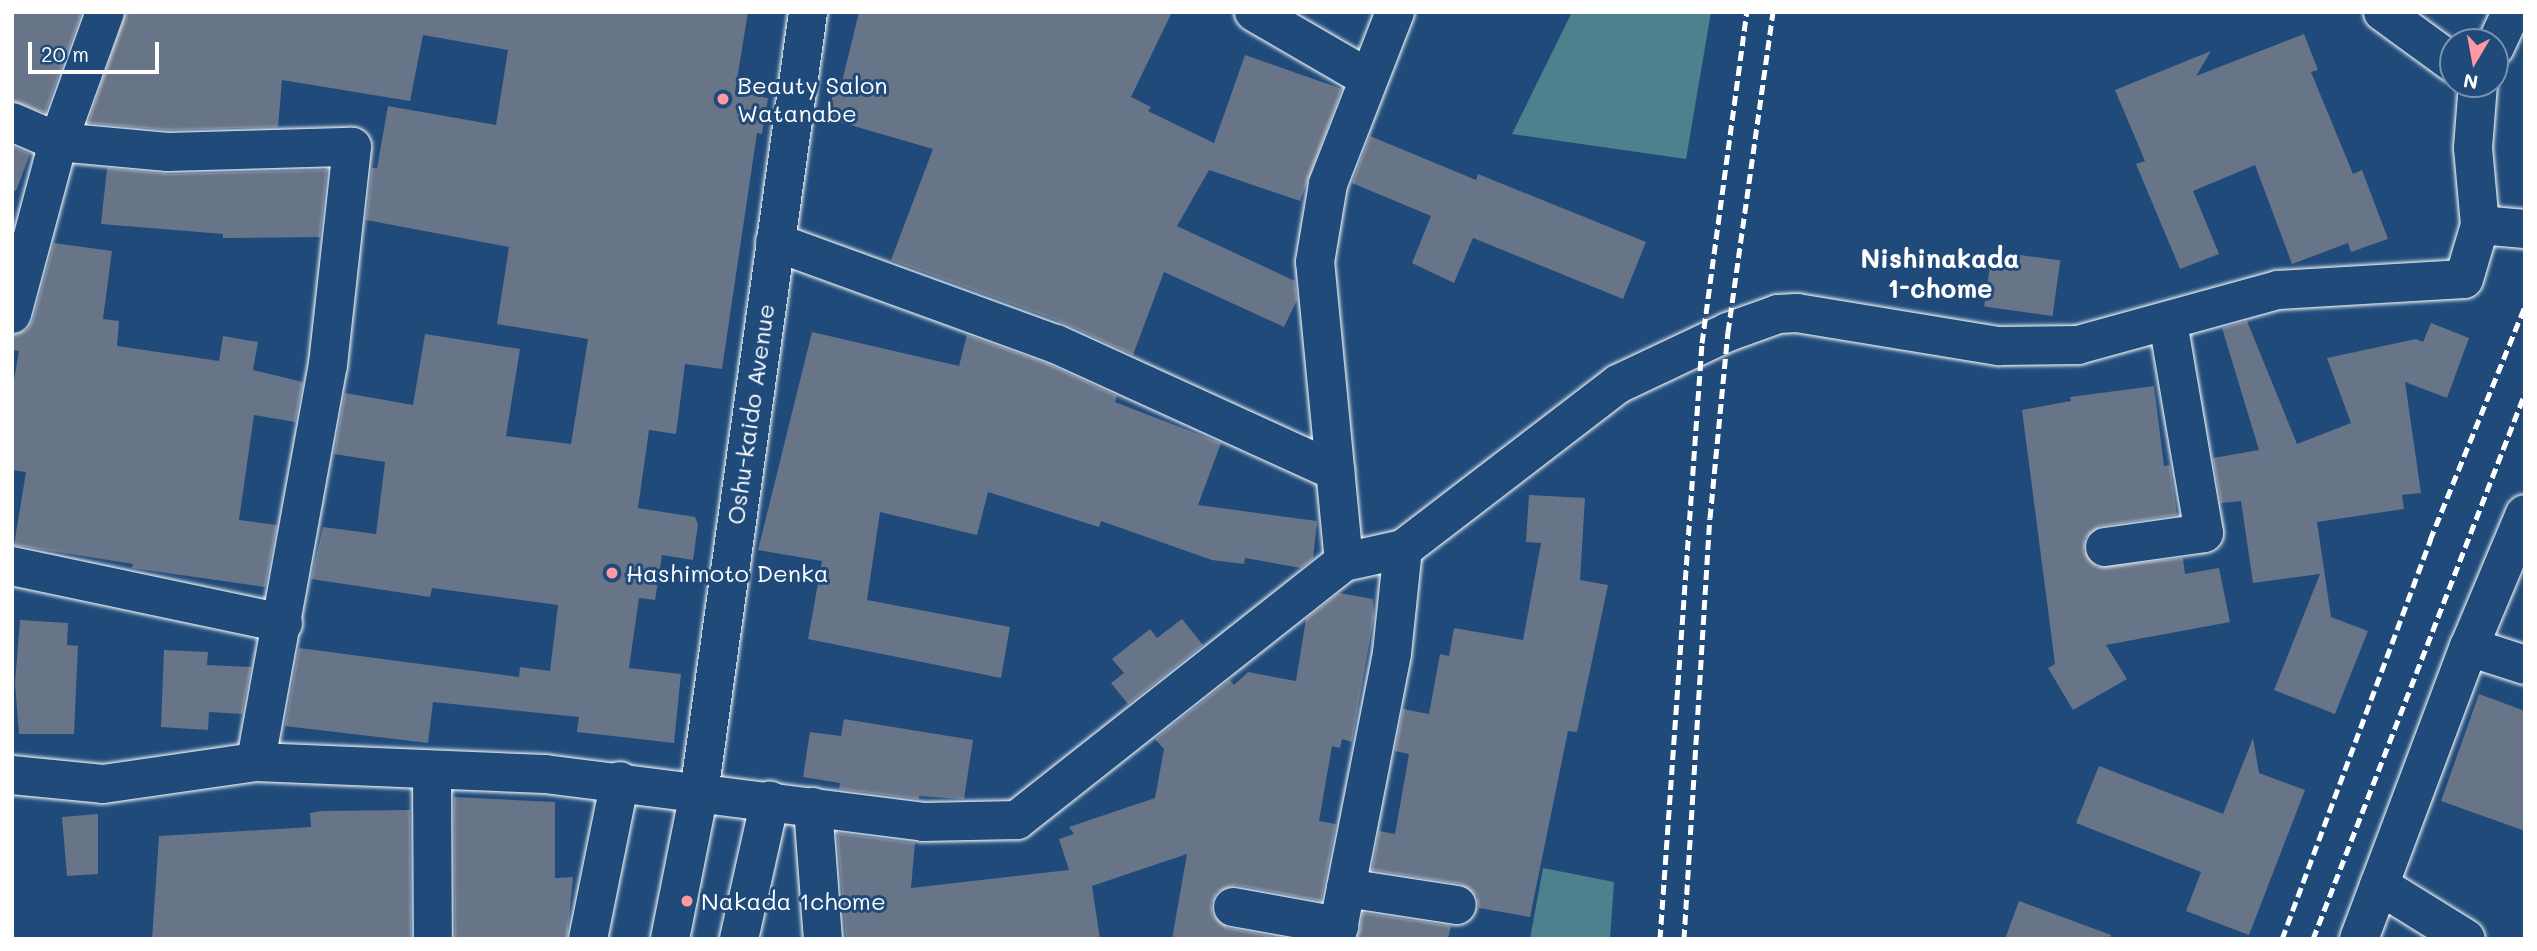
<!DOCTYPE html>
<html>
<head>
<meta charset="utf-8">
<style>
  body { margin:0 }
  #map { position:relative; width:2537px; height:951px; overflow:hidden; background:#1f4a7a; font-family:Mali,sans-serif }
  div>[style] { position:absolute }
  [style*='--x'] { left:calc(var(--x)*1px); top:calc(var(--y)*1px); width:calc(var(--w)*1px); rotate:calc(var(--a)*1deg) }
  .green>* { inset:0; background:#4e818e }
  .building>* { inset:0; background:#687487; transform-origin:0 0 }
  .roads { filter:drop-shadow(0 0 2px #fff) drop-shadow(0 0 2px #fff) }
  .street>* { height:38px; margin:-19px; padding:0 19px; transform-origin:19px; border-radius:19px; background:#1f4a7a }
  .secondary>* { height:38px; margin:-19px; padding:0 19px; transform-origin:19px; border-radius:19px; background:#1f4a7a }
  .rail>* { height:5px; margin-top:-2.5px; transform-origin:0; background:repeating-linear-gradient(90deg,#fff 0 10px,transparent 0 15px) }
  .dots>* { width:19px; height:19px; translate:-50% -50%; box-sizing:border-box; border:4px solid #1f4a7a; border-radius:50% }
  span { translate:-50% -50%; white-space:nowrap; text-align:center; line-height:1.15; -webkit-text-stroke:6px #1f4a7a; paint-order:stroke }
  .poi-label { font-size:24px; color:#fff }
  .left { translate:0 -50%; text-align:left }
  .street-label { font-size:24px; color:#fff }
  .neighbourhood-label { font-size:26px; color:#fff; font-weight:700 }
  .frame { position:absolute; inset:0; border:14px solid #fff; pointer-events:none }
  .north { position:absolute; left:2439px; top:28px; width:70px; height:70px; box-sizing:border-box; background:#1f4a7a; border:2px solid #7992af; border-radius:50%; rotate:190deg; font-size:19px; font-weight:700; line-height:28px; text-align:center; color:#fff }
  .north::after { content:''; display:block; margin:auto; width:24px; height:32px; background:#ff9aa2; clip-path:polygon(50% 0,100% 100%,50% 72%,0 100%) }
  .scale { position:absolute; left:28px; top:42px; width:131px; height:32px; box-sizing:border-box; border:4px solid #fff; border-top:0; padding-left:9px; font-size:21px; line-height:24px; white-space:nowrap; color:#fff; -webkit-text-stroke:5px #1f4a7a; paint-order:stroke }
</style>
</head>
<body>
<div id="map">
  <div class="green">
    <div style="clip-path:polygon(1572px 12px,1711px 12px,1686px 159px,1512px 134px)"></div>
    <div style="clip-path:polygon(1543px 868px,1614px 882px,1610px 939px,1530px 939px)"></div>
  </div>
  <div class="building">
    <div style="clip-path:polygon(12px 12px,82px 12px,45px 113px,12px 101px)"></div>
    <div style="clip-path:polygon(126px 12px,748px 12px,735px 92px,768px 98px,762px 134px,757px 133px,722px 369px,685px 364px,676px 434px,649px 430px,638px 508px,695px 517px,698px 524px,693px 560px,662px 555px,655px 600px,639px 598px,629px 668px,681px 674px,674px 743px,577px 732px,579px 717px,433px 702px,428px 743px,285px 726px,299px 648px,519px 677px,520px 667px,550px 671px,558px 605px,432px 588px,430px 597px,311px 579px,323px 527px,376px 534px,385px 462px,334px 454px,345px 393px,413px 405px,425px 334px,520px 349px,506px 436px,571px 444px,588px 339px,497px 324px,509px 247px,366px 220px,372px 168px,377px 168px,388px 106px,496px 125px,508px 50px,423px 35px,410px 101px,282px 80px,278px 127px,169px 130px,88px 123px)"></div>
    <div style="clip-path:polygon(859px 12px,1172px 12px,1131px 97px,1151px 107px,1148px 111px,1214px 143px,1245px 55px,1342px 89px,1300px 201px,1209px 170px,1177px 226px,1295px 281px,1297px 300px,1284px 327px,1164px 272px,1133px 355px,1064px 323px,891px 260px,933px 149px,826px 118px,836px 85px,841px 86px)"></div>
    <div style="clip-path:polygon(2304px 34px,2318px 70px,2311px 72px,2353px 174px,2362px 170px,2388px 239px,2351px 252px,2348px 243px,2292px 264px,2255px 165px,2193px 191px,2219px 254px,2180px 269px,2136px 164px,2145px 161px,2115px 90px,2211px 51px,2196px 76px)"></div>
    <div style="clip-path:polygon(1370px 136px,1476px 180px,1478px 174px,1646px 242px,1623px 299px,1473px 238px,1454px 283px,1412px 263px,1431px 216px,1352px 183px)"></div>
    <div style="clip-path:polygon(12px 146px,30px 154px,16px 191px,12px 190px)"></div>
    <div style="clip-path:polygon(107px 168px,168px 174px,327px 170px,320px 237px,223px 238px,223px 234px,101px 224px)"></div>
    <div style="clip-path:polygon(54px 243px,112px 251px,103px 319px,119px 321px,117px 346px,219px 361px,223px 336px,258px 342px,253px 370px,303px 382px,295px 422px,254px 415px,239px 520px,277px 525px,265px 587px,132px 568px,133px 564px,14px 545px,26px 472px,12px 470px,12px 392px,19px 351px,12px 350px,12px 335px,27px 330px,33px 320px)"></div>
    <div style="left:1992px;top:251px;width:69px;height:56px;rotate:8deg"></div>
    <div style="clip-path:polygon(2247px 321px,2297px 444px,2351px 423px,2327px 358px,2416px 339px,2423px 342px,2431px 323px,2469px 338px,2447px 398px,2405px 382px,2421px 493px,2402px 495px,2404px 509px,2317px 522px,2331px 617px,2368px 631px,2335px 714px,2274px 690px,2320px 574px,2253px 583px,2241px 501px,2221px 503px,2213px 458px,2259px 450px,2222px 328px)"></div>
    <div style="clip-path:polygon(812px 332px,959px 366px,967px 335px,1048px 364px,1117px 396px,1115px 402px,1221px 443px,1198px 505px,1317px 521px,1313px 559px,1301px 568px,1245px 558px,1244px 564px,1212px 560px,1101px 521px,1099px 527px,988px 492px,977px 535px,880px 512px,867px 600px,1010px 627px,1001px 678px,808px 639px,822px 561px,758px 550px)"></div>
    <div style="clip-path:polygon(2154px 386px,2164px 466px,2170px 465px,2177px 515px,2101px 526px,2085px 538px,2084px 551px,2097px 567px,2183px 558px,2185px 574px,2219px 568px,2230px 622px,2106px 645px,2127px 679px,2073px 710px,2048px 668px,2055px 664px,2022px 410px,2071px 401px,2070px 397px)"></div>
    <div style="clip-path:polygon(1529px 495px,1585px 498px,1580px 580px,1608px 585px,1577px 732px,1568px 731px,1530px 917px,1479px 908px,1477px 896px,1461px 884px,1372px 870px,1379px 831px,1395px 834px,1409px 754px,1395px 751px,1403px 709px,1429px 714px,1440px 654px,1449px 656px,1454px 628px,1523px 640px,1541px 543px,1526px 542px)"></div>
    <div style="clip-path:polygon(1339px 593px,1373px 599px,1374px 616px,1352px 742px,1342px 739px,1340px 748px,1332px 746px,1319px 821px,1336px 824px,1321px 901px,1236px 885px,1217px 892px,1211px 904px,1213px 915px,1228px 928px,1286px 939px,1172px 939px,1187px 854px,1092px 886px,1100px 939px,846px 939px,837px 833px,915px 843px,911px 888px,1069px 870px,1059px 839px,1074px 834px,1069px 827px,1155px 798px,1164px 749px,1155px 739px,1230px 680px,1234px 685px,1248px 672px,1296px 681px,1306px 619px)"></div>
    <div style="clip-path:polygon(1182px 619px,1203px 645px,1128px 704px,1111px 683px,1124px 673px,1112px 659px,1150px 629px,1157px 638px)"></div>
    <div style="clip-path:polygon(20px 620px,68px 623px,67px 645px,78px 646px,74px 734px,19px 734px,15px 683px)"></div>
    <div style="clip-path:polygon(164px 650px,208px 652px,207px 665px,251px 667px,242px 714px,209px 712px,208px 730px,161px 727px)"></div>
    <div style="clip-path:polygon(2479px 694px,2525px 711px,2525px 831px,2441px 801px)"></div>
    <div style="clip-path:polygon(844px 719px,973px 740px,964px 799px,919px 796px,919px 799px,839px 789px,840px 783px,803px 777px,810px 732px,841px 736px)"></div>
    <div style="clip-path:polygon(2253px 738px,2259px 773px,2305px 790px,2249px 935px,2186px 911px,2201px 872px,2076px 823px,2099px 766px,2223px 814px)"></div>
    <div style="clip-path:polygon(454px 797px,555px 802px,555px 878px,573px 877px,567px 939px,455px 939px)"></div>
    <div style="clip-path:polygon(410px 810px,411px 939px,152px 939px,159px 836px,311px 827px,310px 813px,321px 811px)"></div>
    <div style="clip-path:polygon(98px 814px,98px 874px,67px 876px,62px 817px)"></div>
    <div style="clip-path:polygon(2019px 901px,2111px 935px,2110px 939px,2005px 939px)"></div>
    <div style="clip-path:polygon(1363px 913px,1451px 926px,1448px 939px,1358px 939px)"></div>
  </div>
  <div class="roads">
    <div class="street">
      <div style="--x:1254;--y:12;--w:132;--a:30.1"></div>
      <div style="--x:2383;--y:12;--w:87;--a:36.1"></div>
      <div style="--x:2495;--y:47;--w:38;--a:-65"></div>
      <div style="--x:2478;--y:84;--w:64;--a:94.5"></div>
      <div style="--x:2473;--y:148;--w:77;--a:84.8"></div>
      <div style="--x:12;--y:122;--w:50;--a:23.5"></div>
      <div style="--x:58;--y:142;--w:110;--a:5.2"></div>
      <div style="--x:168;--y:152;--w:184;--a:-1.6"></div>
      <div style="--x:352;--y:147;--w:218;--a:96.3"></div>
      <div style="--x:328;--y:364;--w:404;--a:100.3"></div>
      <div style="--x:775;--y:242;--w:299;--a:20"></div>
      <div style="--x:1056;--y:344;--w:307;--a:24.5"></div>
      <div style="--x:12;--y:314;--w:178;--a:-75"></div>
      <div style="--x:58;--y:142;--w:138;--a:-70.1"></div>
      <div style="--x:2105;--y:547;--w:100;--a:-8"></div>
      <div style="--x:2204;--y:533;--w:213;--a:-99.7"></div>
      <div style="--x:1344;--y:562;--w:301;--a:-95.5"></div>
      <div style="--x:1315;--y:262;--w:79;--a:-80.5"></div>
      <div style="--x:1328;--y:184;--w:185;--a:-68.7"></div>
      <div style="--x:12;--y:566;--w:277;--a:11.9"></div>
      <div style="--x:2469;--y:647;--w:59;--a:17.8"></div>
      <div style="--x:432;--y:772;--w:167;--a:89.7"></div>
      <div style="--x:12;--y:775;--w:91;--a:5.6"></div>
      <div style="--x:103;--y:784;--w:155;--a:-8.2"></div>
      <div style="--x:256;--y:762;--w:289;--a:2.4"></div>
      <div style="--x:545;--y:774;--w:381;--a:7.2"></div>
      <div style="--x:923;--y:822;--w:94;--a:-1.2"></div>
      <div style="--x:1017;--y:820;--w:417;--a:-38.3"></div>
      <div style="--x:1344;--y:562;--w:60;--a:-12.4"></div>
      <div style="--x:1403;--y:549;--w:271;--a:-37.5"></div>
      <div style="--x:1618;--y:384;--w:122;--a:-25.3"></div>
      <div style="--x:1728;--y:332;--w:53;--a:-19.8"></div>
      <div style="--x:1778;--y:314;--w:19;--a:-3"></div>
      <div style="--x:1797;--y:313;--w:205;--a:9.3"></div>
      <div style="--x:1999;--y:346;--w:79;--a:-0.7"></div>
      <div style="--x:2078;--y:345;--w:207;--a:-15.4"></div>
      <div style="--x:2278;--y:290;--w:186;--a:-3.4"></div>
      <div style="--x:2464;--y:279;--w:56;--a:-73.5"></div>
      <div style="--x:2480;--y:225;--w:45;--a:5.1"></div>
      <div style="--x:813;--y:807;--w:132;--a:85.7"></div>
      <div style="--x:2379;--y:885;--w:102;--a:31.8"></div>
      <div style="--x:1346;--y:888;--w:112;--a:8.7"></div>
      <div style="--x:1233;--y:907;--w:108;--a:10.2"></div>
      <div style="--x:588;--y:939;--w:161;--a:-78.6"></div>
      <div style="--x:739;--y:939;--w:142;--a:-77.4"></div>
      <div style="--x:1336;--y:939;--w:291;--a:-78.9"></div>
      <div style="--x:1392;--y:653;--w:105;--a:-84"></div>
      <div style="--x:2359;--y:939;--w:312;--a:-69.4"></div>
      <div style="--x:2469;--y:647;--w:144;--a:-67.2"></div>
    </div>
    <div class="secondary">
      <div style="--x:670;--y:939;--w:149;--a:-78.8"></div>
      <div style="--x:699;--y:793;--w:789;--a:-82.05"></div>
    </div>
  </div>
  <div class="rail">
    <div style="--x:1660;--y:939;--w:597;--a:-85.97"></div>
    <div style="--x:1702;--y:343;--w:334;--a:-82.3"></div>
    <div style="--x:1684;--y:939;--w:422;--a:-86.5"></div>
    <div style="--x:1710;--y:518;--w:187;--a:-84.5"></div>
    <div style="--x:1728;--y:332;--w:323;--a:-82"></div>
    <div style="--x:2282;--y:939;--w:426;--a:-69.6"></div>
    <div style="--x:2430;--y:540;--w:253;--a:-67.9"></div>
    <div style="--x:2313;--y:939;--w:586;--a:-68.78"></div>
  </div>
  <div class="dots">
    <div style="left:723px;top:99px;background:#ff9aa2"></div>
    <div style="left:612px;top:573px;background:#ff9aa2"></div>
    <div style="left:687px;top:901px;background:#ff9aa2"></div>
  </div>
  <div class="poi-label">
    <span class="left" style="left:737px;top:99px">Beauty Salon<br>Watanabe</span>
    <span class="left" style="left:626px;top:573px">Hashimoto Denka</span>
    <span class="left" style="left:701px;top:901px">Nakada 1chome</span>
  </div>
  <div class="street-label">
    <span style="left:750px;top:414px;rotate:-82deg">Oshu-kaido Avenue</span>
  </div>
  <div class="neighbourhood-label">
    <span style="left:1940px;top:274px">Nishinakada<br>1-chome</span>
  </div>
  <div class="frame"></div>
  <div class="north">N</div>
  <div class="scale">20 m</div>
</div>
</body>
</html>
